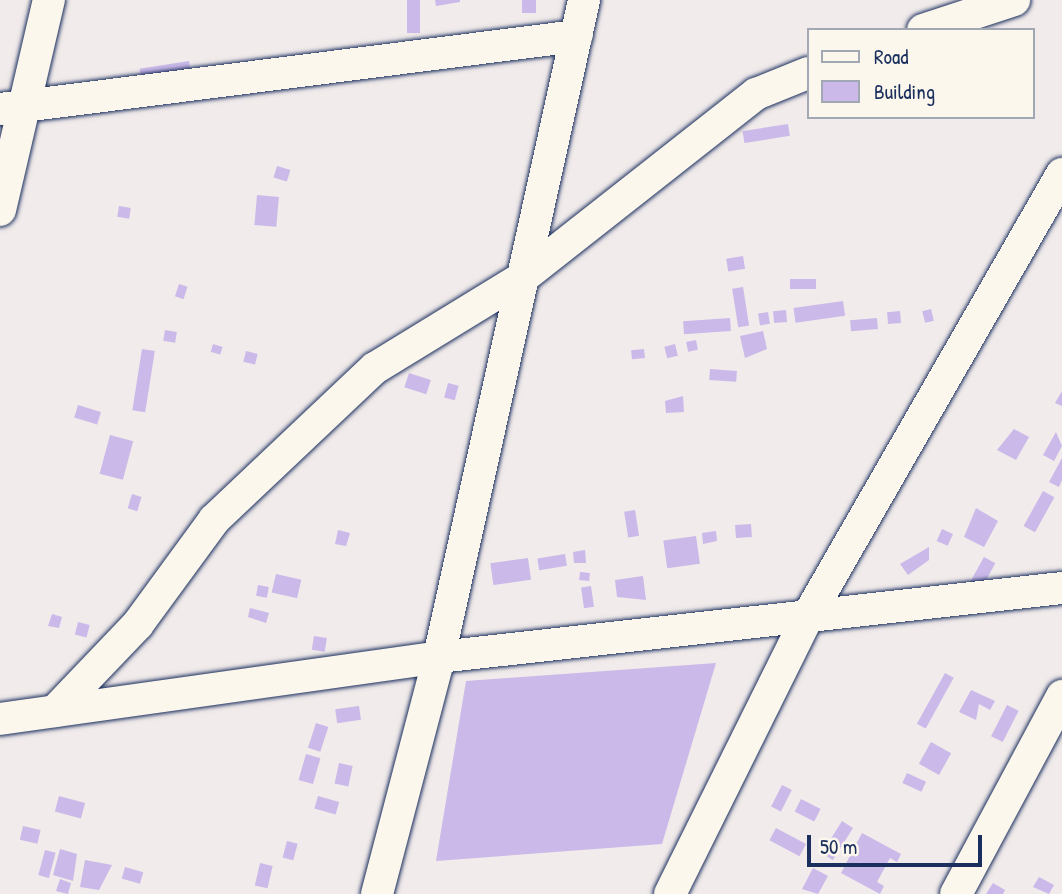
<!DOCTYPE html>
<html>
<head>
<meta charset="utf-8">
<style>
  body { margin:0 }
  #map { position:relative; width:1062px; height:894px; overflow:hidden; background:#f1ebeb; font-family:"Patrick Hand",sans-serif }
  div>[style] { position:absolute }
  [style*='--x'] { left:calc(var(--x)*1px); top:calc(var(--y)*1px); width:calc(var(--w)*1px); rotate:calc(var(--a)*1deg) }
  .building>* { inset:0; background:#cbb9e9; transform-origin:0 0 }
  .roads { filter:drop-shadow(0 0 2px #1b2f5e) drop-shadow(0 0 2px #1b2f5e) }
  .minor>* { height:32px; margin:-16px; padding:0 16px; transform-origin:16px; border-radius:16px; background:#fbf7ec }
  span { translate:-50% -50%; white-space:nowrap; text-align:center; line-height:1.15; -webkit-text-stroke:5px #fbf7ec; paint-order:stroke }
  .legend { position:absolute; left:807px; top:28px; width:228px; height:91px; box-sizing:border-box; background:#fbf7ec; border:2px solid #a1a7b3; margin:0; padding:9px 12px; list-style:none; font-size:21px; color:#1b2f5e }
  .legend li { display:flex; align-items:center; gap:14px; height:35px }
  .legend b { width:35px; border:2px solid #a1a7b3 }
  .scale { position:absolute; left:807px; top:835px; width:175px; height:32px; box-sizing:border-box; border:4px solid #1b2f5e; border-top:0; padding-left:9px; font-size:21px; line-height:24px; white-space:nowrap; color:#1b2f5e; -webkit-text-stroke:5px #fbf7ec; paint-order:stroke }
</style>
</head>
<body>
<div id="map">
  <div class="building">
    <div style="left:407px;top:0;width:13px;height:33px"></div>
    <div style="clip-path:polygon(435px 0,460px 0,460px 2px,436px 6px)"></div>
    <div style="left:522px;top:0;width:14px;height:13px"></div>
    <div style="left:189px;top:61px;width:12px;height:50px;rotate:81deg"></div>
    <div style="left:788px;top:124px;width:12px;height:46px;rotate:81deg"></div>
    <div style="left:277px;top:166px;width:14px;height:12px;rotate:17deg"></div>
    <div style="left:257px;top:195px;width:22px;height:30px;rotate:5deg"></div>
    <div style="left:119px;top:206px;width:12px;height:11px;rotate:9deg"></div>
    <div style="left:743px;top:256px;width:13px;height:17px;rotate:81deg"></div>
    <div style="left:816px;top:279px;width:10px;height:26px;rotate:90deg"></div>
    <div style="left:179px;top:284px;width:9px;height:13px;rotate:18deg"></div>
    <div style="left:743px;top:287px;width:39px;height:11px;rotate:81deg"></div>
    <div style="left:843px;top:301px;width:15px;height:50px;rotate:82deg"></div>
    <div style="left:931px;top:309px;width:12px;height:9px;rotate:76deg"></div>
    <div style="left:786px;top:310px;width:12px;height:13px;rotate:85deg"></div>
    <div style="left:900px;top:311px;width:12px;height:13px;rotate:85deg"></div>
    <div style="left:768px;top:312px;width:12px;height:10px;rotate:81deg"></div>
    <div style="left:730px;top:318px;width:13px;height:47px;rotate:86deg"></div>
    <div style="left:877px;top:318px;width:11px;height:27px;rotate:85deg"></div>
    <div style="left:165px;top:330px;width:12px;height:11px;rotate:9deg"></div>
    <div style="clip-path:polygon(763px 331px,767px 349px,745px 358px,740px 336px)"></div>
    <div style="left:696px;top:340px;width:10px;height:10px;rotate:79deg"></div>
    <div style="left:213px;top:344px;width:10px;height:8px;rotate:17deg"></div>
    <div style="left:675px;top:344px;width:12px;height:11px;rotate:76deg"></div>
    <div style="left:142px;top:349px;width:13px;height:62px;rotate:9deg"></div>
    <div style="left:644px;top:349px;width:9px;height:13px;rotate:84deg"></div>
    <div style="left:246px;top:351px;width:12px;height:11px;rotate:14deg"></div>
    <div style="left:710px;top:369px;width:27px;height:11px;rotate:4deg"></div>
    <div style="left:409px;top:373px;width:23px;height:15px;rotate:18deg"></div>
    <div style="left:448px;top:383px;width:11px;height:15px;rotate:15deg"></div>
    <div style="clip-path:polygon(1062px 391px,1062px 406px,1055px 403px)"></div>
    <div style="clip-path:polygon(683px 396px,684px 412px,666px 413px,665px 401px)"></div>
    <div style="left:78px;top:405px;width:24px;height:13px;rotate:17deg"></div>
    <div style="clip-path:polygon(1014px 429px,1029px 437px,1016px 460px,997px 450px)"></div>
    <div style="clip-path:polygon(1056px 432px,1062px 446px,1054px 461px,1043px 455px)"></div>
    <div style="left:110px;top:435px;width:24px;height:40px;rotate:15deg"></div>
    <div style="clip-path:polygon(1062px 458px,1062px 480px,1059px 487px,1049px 482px)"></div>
    <div style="left:1043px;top:491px;width:13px;height:40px;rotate:29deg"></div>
    <div style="left:132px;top:494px;width:10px;height:15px;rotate:17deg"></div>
    <div style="clip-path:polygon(976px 508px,998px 521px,984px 547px,964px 537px)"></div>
    <div style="left:635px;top:510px;width:26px;height:11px;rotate:81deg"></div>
    <div style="left:751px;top:524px;width:13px;height:16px;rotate:86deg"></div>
    <div style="left:942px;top:529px;width:12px;height:13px;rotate:24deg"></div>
    <div style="clip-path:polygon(338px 530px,350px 533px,346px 546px,335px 544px)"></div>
    <div style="clip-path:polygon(716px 531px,717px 541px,703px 544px,702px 533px)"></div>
    <div style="left:696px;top:536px;width:28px;height:33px;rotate:82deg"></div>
    <div style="clip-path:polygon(929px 547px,929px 560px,908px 575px,900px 564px)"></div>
    <div style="clip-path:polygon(585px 550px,586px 563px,574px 563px,573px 552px)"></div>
    <div style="left:565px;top:554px;width:12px;height:28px;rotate:81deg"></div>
    <div style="left:984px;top:557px;width:13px;height:34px;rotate:29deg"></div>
    <div style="left:528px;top:558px;width:22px;height:38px;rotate:82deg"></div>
    <div style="left:580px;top:572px;width:10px;height:8px;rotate:6deg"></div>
    <div style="left:276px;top:574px;width:26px;height:19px;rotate:13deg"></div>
    <div style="clip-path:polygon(643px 576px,646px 600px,617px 597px,615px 580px)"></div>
    <div style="left:258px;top:585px;width:11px;height:11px;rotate:10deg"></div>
    <div style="left:591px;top:586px;width:21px;height:10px;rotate:82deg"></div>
    <div style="clip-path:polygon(250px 608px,269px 613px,266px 623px,248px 617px)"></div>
    <div style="clip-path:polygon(52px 614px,62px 617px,59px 628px,48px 626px)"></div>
    <div style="left:78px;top:622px;width:12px;height:13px;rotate:14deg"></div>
    <div style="left:314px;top:636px;width:13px;height:14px;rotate:9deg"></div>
    <div style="clip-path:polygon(716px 663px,662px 844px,436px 861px,466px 681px)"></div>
    <div style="left:945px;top:673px;width:10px;height:58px;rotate:29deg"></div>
    <div style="clip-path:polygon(971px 690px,995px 701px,990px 710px,979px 704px,976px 720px,959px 712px)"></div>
    <div style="left:1007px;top:705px;width:13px;height:35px;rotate:27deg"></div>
    <div style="left:359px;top:706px;width:14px;height:24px;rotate:82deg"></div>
    <div style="left:316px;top:723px;width:13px;height:26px;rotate:18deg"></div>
    <div style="left:931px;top:742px;width:23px;height:25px;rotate:29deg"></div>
    <div style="left:306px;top:754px;width:15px;height:27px;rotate:16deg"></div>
    <div style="left:339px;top:763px;width:14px;height:21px;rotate:12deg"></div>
    <div style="left:907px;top:773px;width:21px;height:11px;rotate:25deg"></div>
    <div style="left:782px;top:785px;width:11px;height:24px;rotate:27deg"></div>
    <div style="left:59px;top:796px;width:27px;height:16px;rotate:15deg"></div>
    <div style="left:318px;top:796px;width:22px;height:13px;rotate:16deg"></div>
    <div style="left:801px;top:799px;width:22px;height:14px;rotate:27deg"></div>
    <div style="left:842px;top:821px;width:13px;height:38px;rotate:32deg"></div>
    <div style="left:23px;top:826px;width:18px;height:14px;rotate:13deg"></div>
    <div style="left:776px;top:828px;width:34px;height:14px;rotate:28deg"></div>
    <div style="clip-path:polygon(862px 833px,901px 854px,897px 862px,890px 858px,877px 882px,884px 886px,880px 894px,841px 873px)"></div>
    <div style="left:287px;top:841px;width:11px;height:17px;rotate:15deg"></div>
    <div style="clip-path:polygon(60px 849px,77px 854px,73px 881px,53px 875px)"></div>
    <div style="left:45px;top:850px;width:11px;height:26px;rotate:15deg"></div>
    <div style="clip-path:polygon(85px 860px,112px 865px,99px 890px,80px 887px)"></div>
    <div style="left:260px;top:863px;width:13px;height:23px;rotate:13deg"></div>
    <div style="left:125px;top:867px;width:19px;height:12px;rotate:16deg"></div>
    <div style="clip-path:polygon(813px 868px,828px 876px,818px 894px,802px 889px)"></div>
    <div style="clip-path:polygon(1039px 877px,1054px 885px,1049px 894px,1033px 887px)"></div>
    <div style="clip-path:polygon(60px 879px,71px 883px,68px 894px,56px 891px)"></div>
    <div style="clip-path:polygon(993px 883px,1005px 890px,1003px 894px,986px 894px)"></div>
  </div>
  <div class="roads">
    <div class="minor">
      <div style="--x:923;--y:30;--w:96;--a:-18.2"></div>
      <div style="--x:0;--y:109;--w:581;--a:-7.22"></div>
      <div style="--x:0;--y:210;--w:216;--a:-76.9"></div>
      <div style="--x:55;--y:711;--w:120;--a:-46.3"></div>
      <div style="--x:138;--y:624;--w:129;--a:-53.8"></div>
      <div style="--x:214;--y:520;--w:221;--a:-43.4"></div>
      <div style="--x:375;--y:368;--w:172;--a:-31.5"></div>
      <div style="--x:522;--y:278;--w:298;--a:-38.2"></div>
      <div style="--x:756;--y:94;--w:56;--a:-22"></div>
      <div style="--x:0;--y:719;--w:443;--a:-8"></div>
      <div style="--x:439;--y:657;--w:627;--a:-6.32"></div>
      <div style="--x:377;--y:894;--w:245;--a:-75.3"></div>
      <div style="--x:439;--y:657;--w:673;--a:-77.55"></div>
      <div style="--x:670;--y:894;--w:310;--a:-63.6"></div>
      <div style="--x:808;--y:616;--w:510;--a:-60.12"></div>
      <div style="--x:956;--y:894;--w:225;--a:-61.8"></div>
    </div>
  </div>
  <ul class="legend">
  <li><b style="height:9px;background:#fbf7ec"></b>Road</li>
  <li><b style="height:19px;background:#cbb9e9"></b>Building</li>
  </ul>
  <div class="scale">50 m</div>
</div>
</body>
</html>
